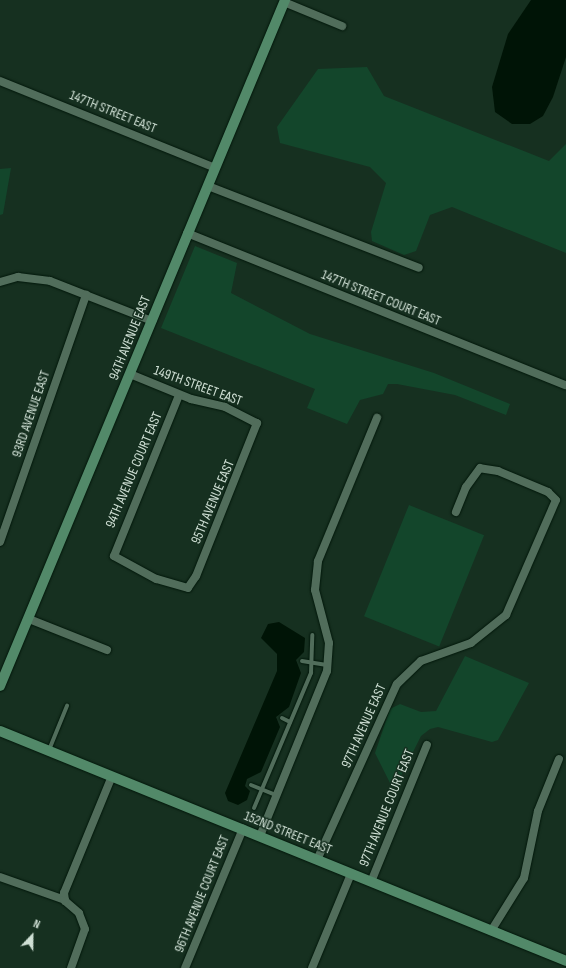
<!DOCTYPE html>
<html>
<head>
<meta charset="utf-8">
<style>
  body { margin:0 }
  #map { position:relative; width:566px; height:968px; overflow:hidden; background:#163020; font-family:"Sofia Sans Condensed",sans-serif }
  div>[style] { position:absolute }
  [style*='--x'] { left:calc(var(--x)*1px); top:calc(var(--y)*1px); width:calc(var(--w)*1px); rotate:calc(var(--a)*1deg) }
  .green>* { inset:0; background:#13462b; transform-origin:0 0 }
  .water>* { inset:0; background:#001406 }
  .roads { filter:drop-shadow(0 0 1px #00170a) drop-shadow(0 0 1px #00170a) }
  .service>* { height:4px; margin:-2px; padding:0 2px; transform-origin:2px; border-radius:2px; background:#516d5b }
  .minor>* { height:8px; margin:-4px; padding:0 4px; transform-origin:4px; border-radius:4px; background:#516d5b }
  .secondary>* { height:10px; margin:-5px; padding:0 5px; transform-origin:5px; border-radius:5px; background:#528969 }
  span { translate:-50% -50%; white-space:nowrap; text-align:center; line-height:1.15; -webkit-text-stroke:3px #163020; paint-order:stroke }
  .street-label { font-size:14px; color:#d0e0d5 }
  .north { position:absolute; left:12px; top:916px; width:40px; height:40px; -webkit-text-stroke:3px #163020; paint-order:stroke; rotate:22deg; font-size:11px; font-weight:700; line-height:16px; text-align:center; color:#d0e0d5 }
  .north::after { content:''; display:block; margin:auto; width:14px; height:18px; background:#d0e0d5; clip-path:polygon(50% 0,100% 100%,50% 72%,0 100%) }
</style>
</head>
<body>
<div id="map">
  <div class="green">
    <div style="clip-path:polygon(367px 67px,384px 96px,549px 161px,566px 144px,566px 253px,452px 207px,430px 215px,416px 251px,404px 255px,372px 241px,371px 232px,386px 183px,370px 167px,280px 143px,277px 127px,318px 69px)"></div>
    <div style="clip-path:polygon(11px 168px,3px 214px,0 215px,0 169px)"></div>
    <div style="clip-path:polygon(195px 246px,237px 263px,231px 293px,310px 334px,434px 373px,510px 404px,506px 415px,455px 395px,397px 384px,388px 384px,383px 394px,360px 400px,347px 424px,307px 408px,315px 389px,161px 328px)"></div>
    <div style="left:409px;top:505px;width:81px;height:120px;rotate:22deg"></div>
    <div style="clip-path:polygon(465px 656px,529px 683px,498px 740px,492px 742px,438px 727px,430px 729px,421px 736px,399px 780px,390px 783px,375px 753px,390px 709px,400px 704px,421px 712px,436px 711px)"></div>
  </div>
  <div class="water">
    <div style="clip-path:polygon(531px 0,566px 0,566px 57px,553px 97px,543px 116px,530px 124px,512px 124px,495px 112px,492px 87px,508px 34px)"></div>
    <div style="clip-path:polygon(279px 622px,305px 638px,304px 652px,296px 660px,301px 673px,289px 707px,276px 717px,280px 727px,261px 772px,247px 779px,245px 786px,250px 791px,247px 800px,238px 805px,228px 801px,225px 793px,277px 671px,277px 654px,261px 638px,268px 624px)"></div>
  </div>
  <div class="roads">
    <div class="service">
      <div style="--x:302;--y:661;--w:25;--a:9"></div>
      <div style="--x:282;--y:718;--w:9;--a:27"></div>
      <div style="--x:49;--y:750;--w:48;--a:-67.8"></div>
      <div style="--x:251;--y:785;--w:27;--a:22"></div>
      <div style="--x:254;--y:808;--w:147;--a:-67.1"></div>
      <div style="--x:311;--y:673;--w:38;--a:-88"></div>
    </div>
    <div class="minor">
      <div style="--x:284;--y:2;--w:63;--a:22.5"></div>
      <div style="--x:0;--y:81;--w:232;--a:22"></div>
      <div style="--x:208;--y:186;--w:226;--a:21.2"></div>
      <div style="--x:187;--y:233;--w:408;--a:21.9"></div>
      <div style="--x:0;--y:282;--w:19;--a:-16"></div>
      <div style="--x:18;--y:277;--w:32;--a:7"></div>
      <div style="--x:50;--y:281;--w:110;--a:21.4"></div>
      <div style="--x:130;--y:374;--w:66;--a:22.3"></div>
      <div style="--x:191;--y:399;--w:35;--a:13"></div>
      <div style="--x:225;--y:407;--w:36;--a:27"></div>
      <div style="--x:257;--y:423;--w:165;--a:111.7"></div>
      <div style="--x:196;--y:576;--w:14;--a:124"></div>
      <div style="--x:188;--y:588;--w:33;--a:-164"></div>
      <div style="--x:156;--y:579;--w:48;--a:-151.3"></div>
      <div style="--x:114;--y:556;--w:174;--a:-68"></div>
      <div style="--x:0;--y:542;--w:262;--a:-70.8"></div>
      <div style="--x:29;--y:619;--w:84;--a:21.7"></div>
      <div style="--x:260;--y:836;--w:178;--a:-67.9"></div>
      <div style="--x:327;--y:671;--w:28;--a:-86"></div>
      <div style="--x:329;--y:643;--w:55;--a:-104.8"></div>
      <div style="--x:315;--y:590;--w:29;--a:-84"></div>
      <div style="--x:318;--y:561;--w:155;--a:-67.6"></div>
      <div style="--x:317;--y:860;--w:193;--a:-65.6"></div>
      <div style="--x:397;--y:684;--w:33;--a:-44"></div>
      <div style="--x:421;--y:661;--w:53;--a:-19.8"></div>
      <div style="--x:471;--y:643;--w:45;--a:-38.7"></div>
      <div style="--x:506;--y:615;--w:125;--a:-66.5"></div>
      <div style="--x:556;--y:500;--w:11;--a:-135"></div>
      <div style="--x:548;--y:492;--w:54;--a:-157.2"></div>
      <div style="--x:498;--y:471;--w:18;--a:-171"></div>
      <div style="--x:480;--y:468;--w:24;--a:126"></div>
      <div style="--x:466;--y:487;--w:27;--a:112"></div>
      <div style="--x:0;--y:877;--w:69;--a:19.5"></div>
      <div style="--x:371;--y:882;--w:148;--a:-67.8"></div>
      <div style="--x:491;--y:931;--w:62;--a:-58.1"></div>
      <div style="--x:524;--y:878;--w:68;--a:-78.2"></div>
      <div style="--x:538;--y:811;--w:56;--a:-68"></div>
      <div style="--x:71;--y:968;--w:41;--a:-70.3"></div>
      <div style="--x:85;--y:929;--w:17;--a:-111"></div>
      <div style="--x:79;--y:913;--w:18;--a:-139"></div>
      <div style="--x:65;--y:901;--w:8;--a:-97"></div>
      <div style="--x:64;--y:893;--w:126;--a:-67.7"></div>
      <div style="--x:185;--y:968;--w:151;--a:-67.4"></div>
      <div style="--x:312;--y:968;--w:102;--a:-67.5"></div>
    </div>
    <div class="secondary">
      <div style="--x:0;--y:686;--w:743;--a:-67.44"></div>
      <div style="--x:0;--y:731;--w:611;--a:22.11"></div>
    </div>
  </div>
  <div class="street-label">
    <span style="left:113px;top:112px;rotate:22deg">147TH STREET EAST</span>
    <span style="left:381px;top:298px;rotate:22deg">147TH STREET COURT EAST</span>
    <span style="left:130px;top:338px;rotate:-68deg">94TH AVENUE EAST</span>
    <span style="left:198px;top:386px;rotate:20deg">149TH STREET EAST</span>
    <span style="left:31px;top:414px;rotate:-71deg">93RD AVENUE EAST</span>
    <span style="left:134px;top:470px;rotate:-67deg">94TH AVENUE COURT EAST</span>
    <span style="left:213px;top:502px;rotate:-67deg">95TH AVENUE EAST</span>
    <span style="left:364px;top:726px;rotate:-66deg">97TH AVENUE EAST</span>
    <span style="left:387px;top:808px;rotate:-68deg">97TH AVENUE COURT EAST</span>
    <span style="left:288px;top:833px;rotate:22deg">152ND STREET EAST</span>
    <span style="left:202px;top:894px;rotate:-68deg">96TH AVENUE COURT EAST</span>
  </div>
  <div class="north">N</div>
</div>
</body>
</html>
